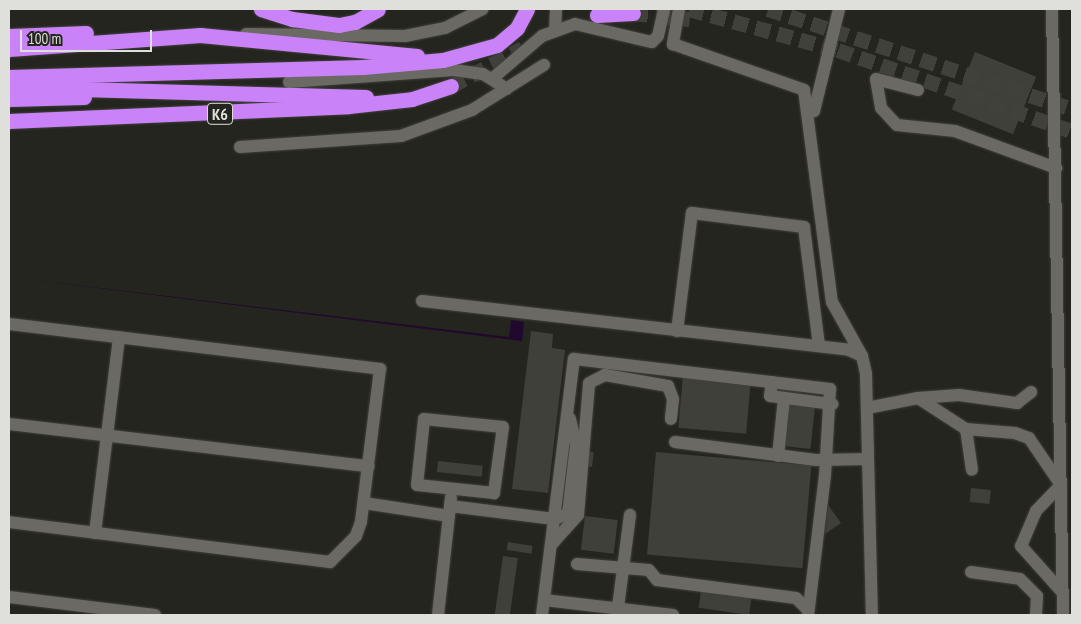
<!DOCTYPE html>
<html>
<head>
<meta charset="utf-8">
<style>
  body { margin:0 }
  #map { position:relative; width:1081px; height:624px; overflow:hidden; background:#252520; font-family:"PT Sans Narrow",sans-serif }
  div>[style] { position:absolute }
  [style*='--x'] { left:calc(var(--x)*1px); top:calc(var(--y)*1px); width:calc(var(--w)*1px); rotate:calc(var(--a)*1deg) }
  .water>* { inset:0; background:#21082f }
  .building>* { inset:0; background:#40403a; transform-origin:0 0 }
  .highway-tunnel>* { height:15px; margin-top:-7.5px; transform-origin:0; background:repeating-linear-gradient(90deg,#41413c 0 15px,transparent 0 23px) }
  .roads { filter:drop-shadow(0 0 1px #41403c) drop-shadow(0 0 1px #41403c) }
  .minor>* { height:12px; margin:-6px; padding:0 6px; transform-origin:6px; border-radius:6px; background:#6a6964 }
  .highway>* { height:15px; margin:-7.5px; padding:0 7.5px; transform-origin:7.5px; border-radius:7.5px; background:#ca82f8 }
  span { translate:-50% -50%; white-space:nowrap; text-align:center; line-height:1.15; -webkit-text-stroke:4.5px #252520; paint-order:stroke }
  .shield-label span { padding:1px 4px; background:#252520; border:1px solid; border-radius:4px; -webkit-text-stroke-width:0 }
  .shield-label { font-size:16px; color:#dfdfdc; font-weight:700 }
  .frame { position:absolute; inset:0; border:10px solid #dfdfdc; pointer-events:none }
  .scale { position:absolute; left:20px; top:30px; width:132px; height:22px; box-sizing:border-box; border:2px solid #dfdfdc; border-top:0; padding-left:6px; font-size:15px; line-height:18px; white-space:nowrap; color:#dfdfdc; -webkit-text-stroke:4px #252520; paint-order:stroke }
</style>
</head>
<body>
<div id="map">
  <div class="water">
    <div style="clip-path:polygon(9px 277px,509px 337px,511px 320px,524px 322px,522px 341px)"></div>
  </div>
  <div class="building">
    <div style="left:975px;top:52px;width:66px;height:62px;rotate:22deg"></div>
    <div style="clip-path:polygon(531px 331px,553px 334px,552px 348px,565px 350px,548px 493px,512px 489px)"></div>
    <div style="left:683px;top:375px;width:68px;height:53px;rotate:5deg"></div>
    <div style="left:785px;top:404px;width:30px;height:42px;rotate:6deg"></div>
    <div style="left:568px;top:449px;width:26px;height:15px;rotate:7deg"></div>
    <div style="left:656px;top:452px;width:156px;height:103px;rotate:5deg"></div>
    <div style="left:438px;top:461px;width:45px;height:11px;rotate:6deg"></div>
    <div style="left:971px;top:488px;width:20px;height:14px;rotate:6deg"></div>
    <div style="clip-path:polygon(828px 505px,841px 523px,825px 534px)"></div>
    <div style="left:585px;top:516px;width:33px;height:34px;rotate:7deg"></div>
    <div style="left:508px;top:542px;width:25px;height:8px;rotate:9deg"></div>
    <div style="left:503px;top:556px;width:15px;height:59px;rotate:8deg"></div>
    <div style="left:701px;top:591px;width:51px;height:17px;rotate:8deg"></div>
  </div>
  <div class="highway-tunnel">
    <div style="--x:689;--y:9;--w:155;--a:15.4"></div>
    <div style="--x:838;--y:50;--w:248;--a:19.1"></div>
    <div style="--x:768;--y:9;--w:320;--a:18.2"></div>
    <div style="--x:633;--y:13;--w:57;--a:6"></div>
    <div style="--x:451;--y:86;--w:81;--a:-27.8"></div>
  </div>
  <div class="roads">
    <div class="minor">
      <div style="--x:679;--y:9;--w:36;--a:100"></div>
      <div style="--x:673;--y:44;--w:139;--a:19.3"></div>
      <div style="--x:804;--y:90;--w:214;--a:82.5"></div>
      <div style="--x:832;--y:302;--w:62;--a:60.9"></div>
      <div style="--x:1052;--y:9;--w:606;--a:88.96"></div>
      <div style="--x:555;--y:30;--w:21;--a:-87"></div>
      <div style="--x:246;--y:34;--w:159;--a:0.7"></div>
      <div style="--x:405;--y:36;--w:41;--a:-11.3"></div>
      <div style="--x:445;--y:28;--w:42;--a:-26.6"></div>
      <div style="--x:493;--y:78;--w:65;--a:-40.6"></div>
      <div style="--x:542;--y:36;--w:35;--a:-20"></div>
      <div style="--x:575;--y:24;--w:79;--a:13.2"></div>
      <div style="--x:652;--y:42;--w:8;--a:-45"></div>
      <div style="--x:658;--y:36;--w:28;--a:-77"></div>
      <div style="--x:289;--y:82;--w:165;--a:-4.2"></div>
      <div style="--x:454;--y:70;--w:29;--a:8"></div>
      <div style="--x:483;--y:74;--w:28;--a:32"></div>
      <div style="--x:918;--y:90;--w:43;--a:-165.3"></div>
      <div style="--x:876;--y:79;--w:29;--a:80"></div>
      <div style="--x:881;--y:108;--w:23;--a:47"></div>
      <div style="--x:897;--y:125;--w:58;--a:5.9"></div>
      <div style="--x:955;--y:131;--w:108;--a:20.1"></div>
      <div style="--x:808;--y:112;--w:6;--a:-9"></div>
      <div style="--x:814;--y:111;--w:105;--a:-76.2"></div>
      <div style="--x:240;--y:147;--w:161;--a:-3.9"></div>
      <div style="--x:401;--y:136;--w:76;--a:-20.1"></div>
      <div style="--x:472;--y:110;--w:85;--a:-32"></div>
      <div style="--x:422;--y:301;--w:430;--a:6.5"></div>
      <div style="--x:849;--y:350;--w:14;--a:25"></div>
      <div style="--x:862;--y:356;--w:18;--a:77"></div>
      <div style="--x:866;--y:374;--w:241;--a:88.6"></div>
      <div style="--x:9;--y:324;--w:374;--a:6.9"></div>
      <div style="--x:380;--y:369;--w:154;--a:97.1"></div>
      <div style="--x:361;--y:522;--w:15;--a:110"></div>
      <div style="--x:356;--y:536;--w:37;--a:135"></div>
      <div style="--x:330;--y:562;--w:323;--a:-172.9"></div>
      <div style="--x:677;--y:331;--w:119;--a:-82.8"></div>
      <div style="--x:692;--y:213;--w:113;--a:7.1"></div>
      <div style="--x:804;--y:227;--w:120;--a:82.8"></div>
      <div style="--x:772;--y:382;--w:14;--a:98"></div>
      <div style="--x:770;--y:396;--w:63;--a:7.4"></div>
      <div style="--x:918;--y:398;--w:41;--a:-4.2"></div>
      <div style="--x:959;--y:395;--w:59;--a:7.9"></div>
      <div style="--x:1017;--y:403;--w:18;--a:-38"></div>
      <div style="--x:867;--y:408;--w:52;--a:-11.1"></div>
      <div style="--x:918;--y:398;--w:57;--a:32.9"></div>
      <div style="--x:966;--y:429;--w:49;--a:4.7"></div>
      <div style="--x:1015;--y:433;--w:15;--a:20"></div>
      <div style="--x:1029;--y:438;--w:57;--a:55.8"></div>
      <div style="--x:1061;--y:485;--w:36;--a:134"></div>
      <div style="--x:1036;--y:511;--w:38;--a:113"></div>
      <div style="--x:1021;--y:546;--w:63;--a:48.2"></div>
      <div style="--x:424;--y:419;--w:79;--a:5.8"></div>
      <div style="--x:503;--y:427;--w:67;--a:97.8"></div>
      <div style="--x:494;--y:493;--w:77;--a:-174.1"></div>
      <div style="--x:417;--y:485;--w:66;--a:-83.9"></div>
      <div style="--x:9;--y:424;--w:362;--a:6.7"></div>
      <div style="--x:966;--y:429;--w:41;--a:81.7"></div>
      <div style="--x:675;--y:442;--w:142;--a:7.3"></div>
      <div style="--x:816;--y:460;--w:52;--a:-1.1"></div>
      <div style="--x:778;--y:456;--w:58;--a:-84.1"></div>
      <div style="--x:364;--y:503;--w:86;--a:8.7"></div>
      <div style="--x:450;--y:506;--w:105;--a:7.1"></div>
      <div style="--x:554;--y:519;--w:15;--a:-20"></div>
      <div style="--x:568;--y:514;--w:69;--a:-83.4"></div>
      <div style="--x:576;--y:445;--w:27;--a:-103"></div>
      <div style="--x:95;--y:533;--w:197;--a:-83"></div>
      <div style="--x:551;--y:545;--w:40;--a:-48"></div>
      <div style="--x:578;--y:515;--w:132;--a:-85.2"></div>
      <div style="--x:589;--y:383;--w:18;--a:-27"></div>
      <div style="--x:605;--y:375;--w:64;--a:9.9"></div>
      <div style="--x:668;--y:386;--w:14;--a:69"></div>
      <div style="--x:673;--y:399;--w:20;--a:96"></div>
      <div style="--x:577;--y:564;--w:72;--a:4.8"></div>
      <div style="--x:649;--y:570;--w:13;--a:51"></div>
      <div style="--x:657;--y:580;--w:140;--a:7.4"></div>
      <div style="--x:796;--y:598;--w:17;--a:45"></div>
      <div style="--x:971;--y:572;--w:49;--a:8.1"></div>
      <div style="--x:1020;--y:579;--w:24;--a:45"></div>
      <div style="--x:1037;--y:596;--w:19;--a:93"></div>
      <div style="--x:9;--y:597;--w:147;--a:7"></div>
      <div style="--x:544;--y:600;--w:130;--a:6.6"></div>
      <div style="--x:438;--y:615;--w:118;--a:-83.7"></div>
      <div style="--x:542;--y:615;--w:258;--a:-82.9"></div>
      <div style="--x:574;--y:359;--w:258;--a:6.7"></div>
      <div style="--x:830;--y:389;--w:86;--a:93.3"></div>
      <div style="--x:825;--y:475;--w:141;--a:96.9"></div>
      <div style="--x:617;--y:615;--w:101;--a:-82.6"></div>
    </div>
    <div class="highway">
      <div style="--x:261;--y:9;--w:33;--a:18"></div>
      <div style="--x:292;--y:19;--w:47;--a:7.3"></div>
      <div style="--x:339;--y:25;--w:16;--a:-11"></div>
      <div style="--x:355;--y:22;--w:26;--a:-29"></div>
      <div style="--x:597;--y:15;--w:36;--a:-3"></div>
      <div style="--x:9;--y:36;--w:77;--a:-2.2"></div>
      <div style="--x:9;--y:49;--w:192;--a:-4.2"></div>
      <div style="--x:200;--y:35;--w:218;--a:5.5"></div>
      <div style="--x:9;--y:77;--w:354;--a:-1.6"></div>
      <div style="--x:363;--y:67;--w:80;--a:-5"></div>
      <div style="--x:443;--y:60;--w:56;--a:-15.5"></div>
      <div style="--x:497;--y:45;--w:26;--a:-40"></div>
      <div style="--x:517;--y:28;--w:21;--a:-62"></div>
      <div style="--x:9;--y:87;--w:357;--a:1.6"></div>
      <div style="--x:9;--y:99;--w:75;--a:-1.5"></div>
      <div style="--x:9;--y:121;--w:340;--a:-2.5"></div>
      <div style="--x:349;--y:106;--w:63;--a:-6.3"></div>
      <div style="--x:412;--y:99;--w:41;--a:-18.4"></div>
    </div>
  </div>
  <div class="shield-label">
    <span style="left:220px;top:114px">K6</span>
  </div>
  <div class="frame"></div>
  <div class="scale">100 m</div>
</div>
</body>
</html>
